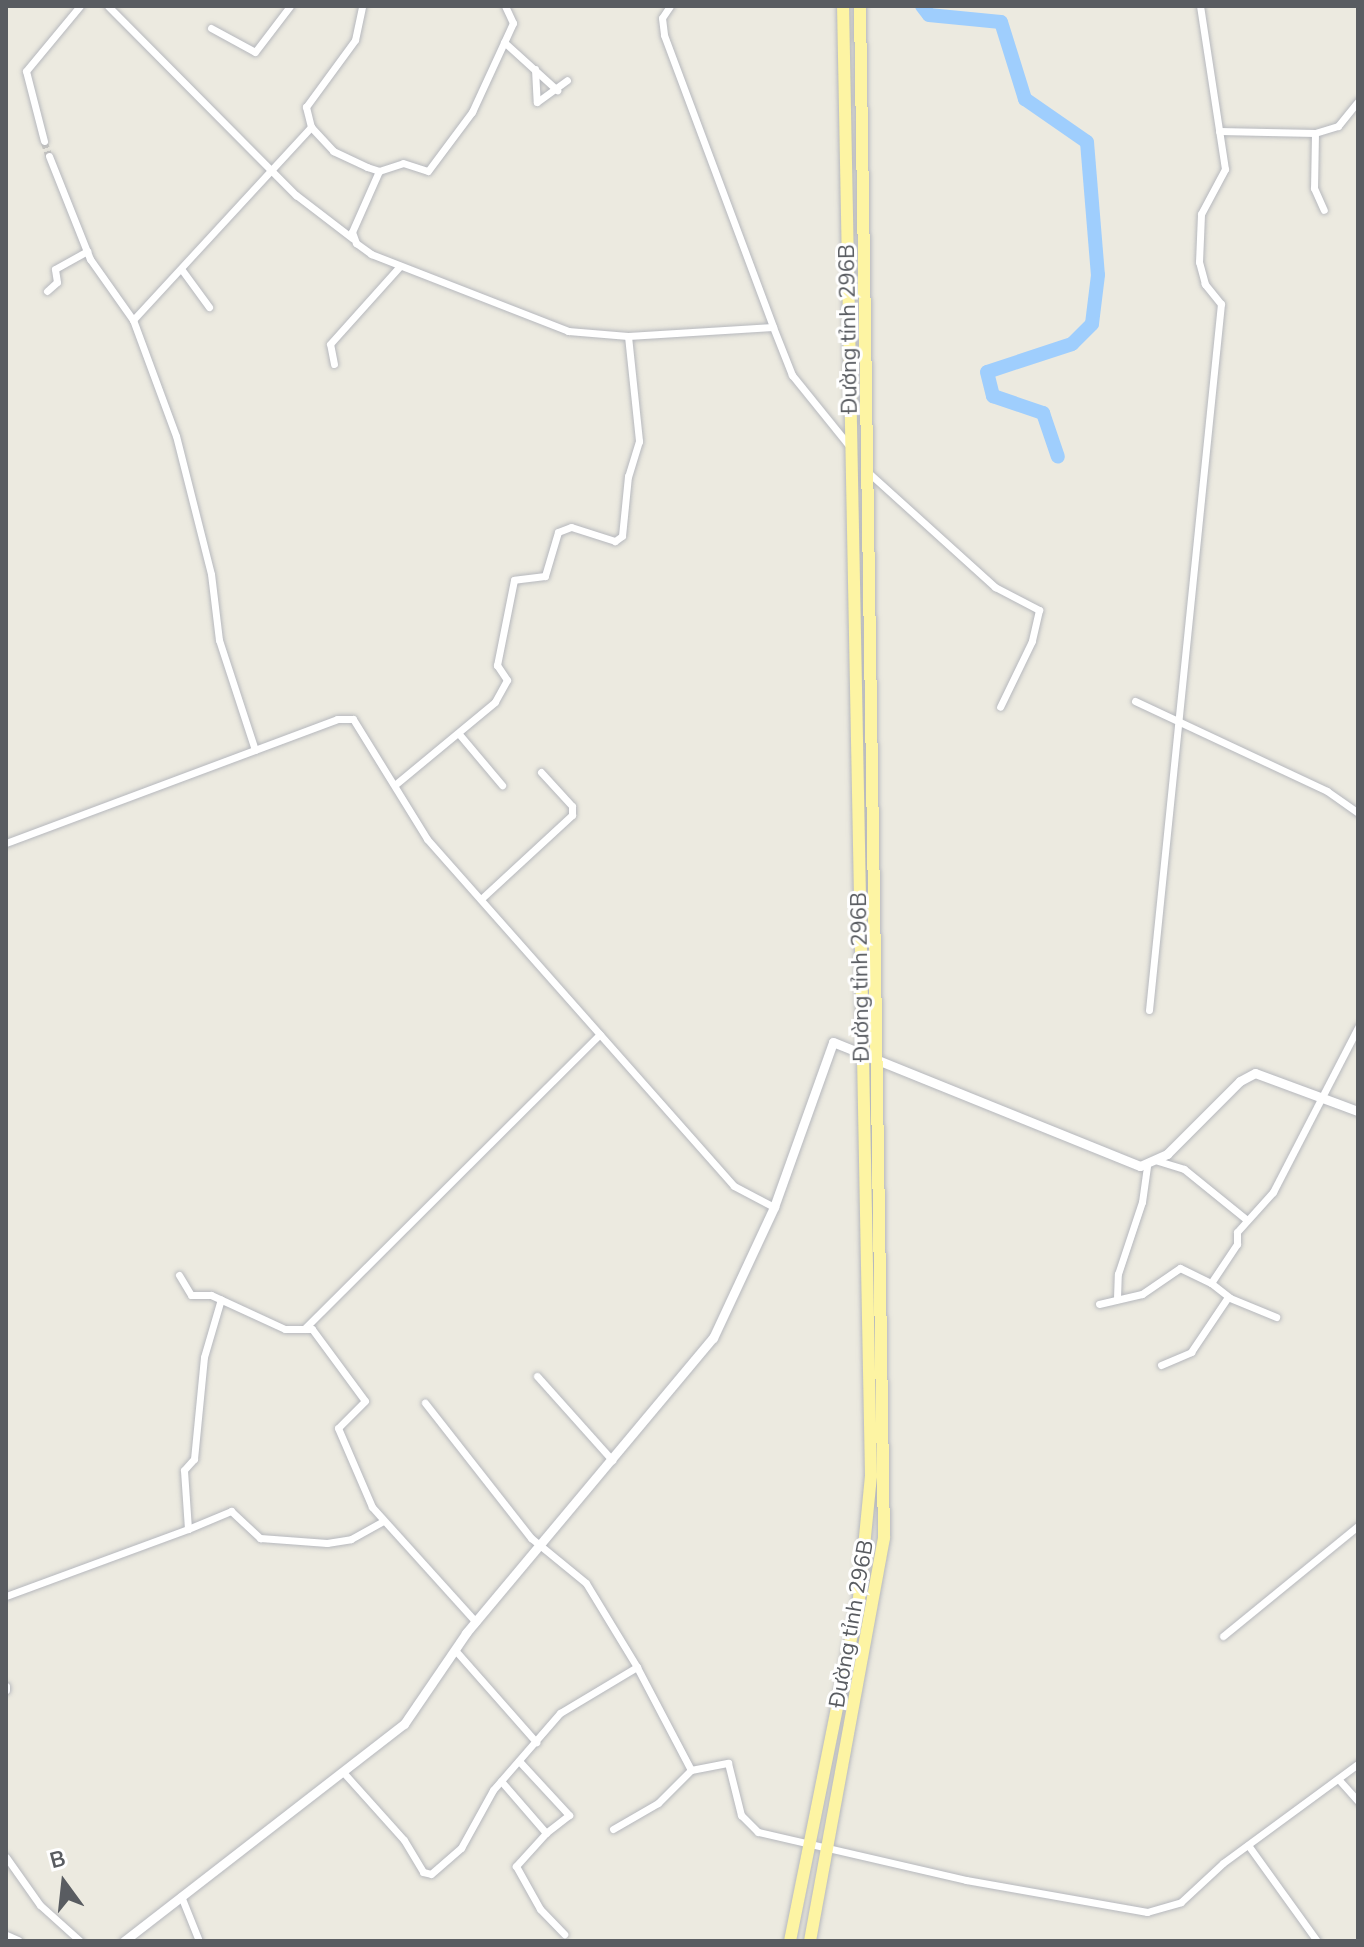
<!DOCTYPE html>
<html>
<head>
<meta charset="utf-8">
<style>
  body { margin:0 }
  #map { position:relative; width:1364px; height:1947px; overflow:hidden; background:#eceae0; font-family:"Nunito Sans",sans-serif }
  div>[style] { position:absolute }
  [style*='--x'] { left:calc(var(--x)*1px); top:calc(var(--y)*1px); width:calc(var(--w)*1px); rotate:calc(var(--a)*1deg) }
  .river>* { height:14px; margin:-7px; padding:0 7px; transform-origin:7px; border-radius:7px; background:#9fcefd }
  .minor-tunnel>* { height:7px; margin-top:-3.5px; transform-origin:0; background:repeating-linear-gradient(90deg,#c7c6c0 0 7px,transparent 0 10.5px) }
  .roads { filter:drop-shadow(0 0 2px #b6b8bd) drop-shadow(0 0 2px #b6b8bd) }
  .minor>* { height:7px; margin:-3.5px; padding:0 3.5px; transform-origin:3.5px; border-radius:3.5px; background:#fff }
  .tertiary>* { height:9px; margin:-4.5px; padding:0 4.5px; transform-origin:4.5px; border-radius:4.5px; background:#fff }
  .primary>* { height:12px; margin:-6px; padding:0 6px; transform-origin:6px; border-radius:6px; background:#fdf4a3 }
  span { translate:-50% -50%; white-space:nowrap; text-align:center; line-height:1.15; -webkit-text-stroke:6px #fff; paint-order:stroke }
  .street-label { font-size:22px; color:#595c61 }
  .frame { position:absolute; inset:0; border:8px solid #595c61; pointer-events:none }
  .north { position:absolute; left:24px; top:1843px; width:80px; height:80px; -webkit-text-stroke:6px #fff; paint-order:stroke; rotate:345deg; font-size:22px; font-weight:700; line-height:32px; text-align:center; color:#595c61 }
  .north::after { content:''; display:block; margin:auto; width:28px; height:36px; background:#595c61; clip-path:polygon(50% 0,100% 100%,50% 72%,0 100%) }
</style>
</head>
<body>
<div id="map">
  <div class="river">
    <div style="--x:922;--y:6;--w:11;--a:52"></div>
    <div style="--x:929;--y:15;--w:72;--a:5.6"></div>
    <div style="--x:1001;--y:22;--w:81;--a:72.7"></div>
    <div style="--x:1025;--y:99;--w:75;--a:34.7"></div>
    <div style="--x:1087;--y:142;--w:133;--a:85.3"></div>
    <div style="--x:1098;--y:275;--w:49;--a:97"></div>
    <div style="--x:1092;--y:324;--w:28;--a:135"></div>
    <div style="--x:1072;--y:344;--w:89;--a:161.8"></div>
    <div style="--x:987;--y:372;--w:25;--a:76"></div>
    <div style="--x:993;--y:396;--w:53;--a:18.8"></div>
    <div style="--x:1043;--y:413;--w:46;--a:71.2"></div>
  </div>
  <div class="minor-tunnel">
    <div style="--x:44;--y:141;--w:16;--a:72"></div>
  </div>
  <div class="roads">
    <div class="minor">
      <div style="--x:108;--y:6;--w:267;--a:45.2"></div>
      <div style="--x:296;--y:195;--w:71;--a:37.5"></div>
      <div style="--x:670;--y:6;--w:14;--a:124"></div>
      <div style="--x:662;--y:18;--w:17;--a:83"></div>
      <div style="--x:664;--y:35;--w:312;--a:69.5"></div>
      <div style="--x:211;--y:28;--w:50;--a:28.6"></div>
      <div style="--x:255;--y:52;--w:58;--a:-52.7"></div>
      <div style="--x:504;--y:42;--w:72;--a:42.2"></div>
      <div style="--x:535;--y:69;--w:33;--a:87"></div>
      <div style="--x:537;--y:102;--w:37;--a:-36"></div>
      <div style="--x:311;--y:127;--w:33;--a:47"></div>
      <div style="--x:333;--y:151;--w:38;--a:25"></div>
      <div style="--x:367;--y:167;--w:13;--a:18"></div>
      <div style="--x:379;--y:171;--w:25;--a:-18"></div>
      <div style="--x:403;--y:163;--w:26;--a:18"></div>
      <div style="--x:428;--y:171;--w:74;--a:-53.3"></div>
      <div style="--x:472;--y:112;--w:98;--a:-65.3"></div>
      <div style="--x:513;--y:23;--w:19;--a:-115"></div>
      <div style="--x:1219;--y:131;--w:96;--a:1.2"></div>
      <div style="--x:1315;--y:133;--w:24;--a:-17"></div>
      <div style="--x:1338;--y:126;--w:32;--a:-51"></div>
      <div style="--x:1315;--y:133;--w:55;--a:91"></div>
      <div style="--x:1314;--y:188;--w:24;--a:66"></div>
      <div style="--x:44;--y:141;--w:72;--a:-104.4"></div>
      <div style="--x:26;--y:71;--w:85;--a:-50.3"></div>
      <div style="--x:49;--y:156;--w:111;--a:68.3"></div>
      <div style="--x:90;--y:259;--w:75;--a:54.8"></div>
      <div style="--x:379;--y:171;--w:67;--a:113.9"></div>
      <div style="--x:352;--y:232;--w:12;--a:70"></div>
      <div style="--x:356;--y:243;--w:19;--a:36"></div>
      <div style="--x:371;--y:254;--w:212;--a:21.3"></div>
      <div style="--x:568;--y:331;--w:60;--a:4.8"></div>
      <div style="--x:628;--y:336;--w:106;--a:84"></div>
      <div style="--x:639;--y:441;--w:37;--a:107"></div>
      <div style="--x:628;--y:476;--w:60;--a:95.7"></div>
      <div style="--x:622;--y:536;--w:9;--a:144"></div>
      <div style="--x:615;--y:541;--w:46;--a:-162.3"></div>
      <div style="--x:571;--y:527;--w:14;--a:159"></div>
      <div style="--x:558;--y:532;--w:46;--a:106.5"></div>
      <div style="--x:545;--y:576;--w:31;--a:173"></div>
      <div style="--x:514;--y:580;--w:87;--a:101.3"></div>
      <div style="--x:497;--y:665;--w:18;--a:56"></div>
      <div style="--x:507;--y:680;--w:25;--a:119"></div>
      <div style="--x:495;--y:702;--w:129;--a:140.4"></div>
      <div style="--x:182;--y:270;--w:46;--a:53.9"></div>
      <div style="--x:47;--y:291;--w:13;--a:-42"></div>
      <div style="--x:57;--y:282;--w:13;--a:-99"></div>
      <div style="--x:55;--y:269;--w:37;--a:-29"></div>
      <div style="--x:628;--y:336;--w:145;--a:-3.6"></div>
      <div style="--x:773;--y:327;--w:52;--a:68.4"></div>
      <div style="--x:792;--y:375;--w:92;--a:51.1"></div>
      <div style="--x:334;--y:364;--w:20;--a:-101"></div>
      <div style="--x:330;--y:344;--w:105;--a:-48.1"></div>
      <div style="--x:870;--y:474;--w:169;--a:42.1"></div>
      <div style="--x:995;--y:587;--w:50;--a:27.6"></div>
      <div style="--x:1039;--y:610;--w:32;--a:103"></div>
      <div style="--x:1032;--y:641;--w:73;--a:115.9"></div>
      <div style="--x:1135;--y:701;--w:212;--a:25.1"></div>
      <div style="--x:1327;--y:791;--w:38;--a:35"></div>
      <div style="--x:459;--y:734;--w:67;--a:49.9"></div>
      <div style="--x:255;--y:750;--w:116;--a:-108.1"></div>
      <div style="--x:219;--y:640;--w:66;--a:-96.9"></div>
      <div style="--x:211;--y:574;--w:142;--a:-104.2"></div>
      <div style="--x:176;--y:436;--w:124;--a:-110.3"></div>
      <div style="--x:133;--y:320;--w:263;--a:-47.3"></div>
      <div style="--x:311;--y:127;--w:21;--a:-104"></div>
      <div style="--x:306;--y:107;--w:83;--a:-53.8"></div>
      <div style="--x:355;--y:40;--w:35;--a:-78"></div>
      <div style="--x:6;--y:843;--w:353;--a:-20.5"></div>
      <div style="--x:337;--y:719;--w:16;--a:0"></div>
      <div style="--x:353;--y:719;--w:141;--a:58.3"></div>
      <div style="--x:427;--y:839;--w:463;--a:48.5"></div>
      <div style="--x:734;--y:1186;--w:45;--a:27.7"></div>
      <div style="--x:481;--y:899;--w:124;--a:-42.7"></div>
      <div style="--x:572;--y:815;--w:9;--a:-90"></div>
      <div style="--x:572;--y:806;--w:46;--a:-132.4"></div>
      <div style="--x:1149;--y:1010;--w:710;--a:-84.18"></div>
      <div style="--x:1221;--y:304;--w:26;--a:-129"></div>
      <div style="--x:1205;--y:284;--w:23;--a:-105"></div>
      <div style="--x:1199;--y:262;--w:48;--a:-87.6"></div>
      <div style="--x:1201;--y:214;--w:51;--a:-61.9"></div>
      <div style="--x:1225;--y:169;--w:165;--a:-98.7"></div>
      <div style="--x:1158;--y:1161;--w:27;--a:17"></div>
      <div style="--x:1184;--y:1169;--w:81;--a:39"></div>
      <div style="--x:179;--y:1275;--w:23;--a:59"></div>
      <div style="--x:191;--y:1295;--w:20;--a:0"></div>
      <div style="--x:211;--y:1295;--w:81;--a:24.7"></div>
      <div style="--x:285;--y:1329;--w:27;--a:0"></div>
      <div style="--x:312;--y:1329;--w:89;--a:53.6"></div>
      <div style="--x:365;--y:1401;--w:38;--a:135"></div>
      <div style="--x:338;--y:1428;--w:86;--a:66.7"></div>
      <div style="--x:372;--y:1507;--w:155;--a:47.9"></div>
      <div style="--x:1211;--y:1283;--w:24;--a:38"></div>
      <div style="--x:1230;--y:1298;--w:50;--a:22.4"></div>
      <div style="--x:1117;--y:1298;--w:24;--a:-88"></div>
      <div style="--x:1118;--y:1274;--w:76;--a:-71.6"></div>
      <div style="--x:1142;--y:1202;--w:36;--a:-82"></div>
      <div style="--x:1099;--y:1304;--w:44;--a:-13.1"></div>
      <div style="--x:1142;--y:1294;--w:46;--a:-34.4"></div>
      <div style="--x:1180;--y:1268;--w:34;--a:26"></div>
      <div style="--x:1211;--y:1283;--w:47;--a:-56.3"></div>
      <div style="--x:1237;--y:1244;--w:12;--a:-90"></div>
      <div style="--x:1237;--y:1232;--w:54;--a:-48"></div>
      <div style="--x:1273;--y:1192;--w:186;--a:-62.7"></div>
      <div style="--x:305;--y:1328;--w:416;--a:-44.9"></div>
      <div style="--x:1161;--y:1365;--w:33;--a:-23"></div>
      <div style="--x:1191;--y:1352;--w:66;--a:-56.1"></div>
      <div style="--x:537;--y:1376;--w:113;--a:48.2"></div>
      <div style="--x:188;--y:1529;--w:47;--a:-22.7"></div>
      <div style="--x:231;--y:1511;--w:40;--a:43"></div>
      <div style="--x:260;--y:1538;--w:67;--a:4.3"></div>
      <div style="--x:327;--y:1543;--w:24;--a:-9"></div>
      <div style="--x:351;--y:1539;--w:37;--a:-29"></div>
      <div style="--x:6;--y:1596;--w:194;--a:-20.2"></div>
      <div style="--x:188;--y:1529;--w:59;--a:-93.9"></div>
      <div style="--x:184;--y:1470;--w:15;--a:-48"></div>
      <div style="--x:194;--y:1459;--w:102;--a:-84.4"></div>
      <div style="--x:204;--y:1357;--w:60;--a:-73.7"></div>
      <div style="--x:1223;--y:1636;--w:174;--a:-39.2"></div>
      <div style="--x:455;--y:1650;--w:123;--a:48.6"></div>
      <div style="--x:6;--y:1686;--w:4;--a:90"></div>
      <div style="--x:519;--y:1761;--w:74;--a:47.2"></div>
      <div style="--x:569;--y:1815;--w:29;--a:142"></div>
      <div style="--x:691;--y:1770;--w:38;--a:-11"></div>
      <div style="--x:728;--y:1763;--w:54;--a:76"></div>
      <div style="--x:741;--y:1815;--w:24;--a:45"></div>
      <div style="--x:758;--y:1832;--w:213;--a:13"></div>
      <div style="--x:966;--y:1880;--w:184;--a:10"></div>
      <div style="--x:1147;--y:1912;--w:35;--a:-16"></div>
      <div style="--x:1181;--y:1902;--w:57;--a:-42.9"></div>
      <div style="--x:1223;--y:1863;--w:167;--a:-36.3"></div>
      <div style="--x:343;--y:1772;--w:91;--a:48.1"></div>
      <div style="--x:404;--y:1840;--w:37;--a:59"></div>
      <div style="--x:423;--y:1872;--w:8;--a:14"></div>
      <div style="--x:431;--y:1874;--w:40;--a:-41"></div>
      <div style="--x:461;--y:1848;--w:66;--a:-61.1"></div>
      <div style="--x:493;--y:1790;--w:102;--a:-49"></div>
      <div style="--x:560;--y:1713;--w:90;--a:-30.9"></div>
      <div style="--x:637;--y:1667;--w:98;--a:-121.3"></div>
      <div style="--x:586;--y:1583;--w:71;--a:-140.7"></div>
      <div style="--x:531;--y:1538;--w:172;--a:-128.1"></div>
      <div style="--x:501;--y:1781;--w:69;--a:49.1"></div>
      <div style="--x:546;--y:1833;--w:45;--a:132.3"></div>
      <div style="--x:516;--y:1866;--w:49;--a:60.8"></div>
      <div style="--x:540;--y:1909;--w:35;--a:46"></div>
      <div style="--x:1340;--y:1781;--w:27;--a:48"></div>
      <div style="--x:613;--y:1829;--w:52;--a:-30"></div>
      <div style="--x:658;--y:1803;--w:47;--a:-45"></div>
      <div style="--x:691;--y:1770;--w:116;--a:-117.7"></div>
      <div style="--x:1248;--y:1845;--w:118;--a:54.3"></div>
      <div style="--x:6;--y:1857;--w:59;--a:54.7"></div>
      <div style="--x:40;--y:1905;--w:54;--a:42"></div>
      <div style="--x:181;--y:1896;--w:48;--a:68.2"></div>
    </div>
    <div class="tertiary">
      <div style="--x:6;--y:1936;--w:13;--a:23"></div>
      <div style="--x:124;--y:1941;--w:354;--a:-37.8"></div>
      <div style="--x:404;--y:1724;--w:110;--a:-55.7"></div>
      <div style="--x:466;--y:1633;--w:385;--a:-50.1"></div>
      <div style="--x:713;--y:1338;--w:145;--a:-65"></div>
      <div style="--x:774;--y:1207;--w:175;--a:-70.3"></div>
      <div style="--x:833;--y:1042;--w:331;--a:22"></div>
      <div style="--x:1140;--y:1166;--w:30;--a:-24"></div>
      <div style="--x:1167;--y:1154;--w:103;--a:-45"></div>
      <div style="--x:1240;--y:1081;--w:17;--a:-28"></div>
      <div style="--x:1255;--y:1073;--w:110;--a:20.3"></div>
    </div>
    <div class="primary">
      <div style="--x:790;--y:1941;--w:350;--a:-78.6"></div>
      <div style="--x:859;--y:1598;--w:123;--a:-84.4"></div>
      <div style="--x:871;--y:1476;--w:1470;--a:-91.09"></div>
      <div style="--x:810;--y:1941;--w:410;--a:-79.6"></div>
      <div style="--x:884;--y:1538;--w:1532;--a:-90.9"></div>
    </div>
  </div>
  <div class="street-label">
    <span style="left:849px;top:329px;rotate:-91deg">Đường tỉnh 296B</span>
    <span style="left:861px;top:977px;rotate:-91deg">Đường tỉnh 296B</span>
    <span style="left:852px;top:1624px;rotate:-80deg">Đường tỉnh 296B</span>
  </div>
  <div class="frame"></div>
  <div class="north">B</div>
</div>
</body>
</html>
